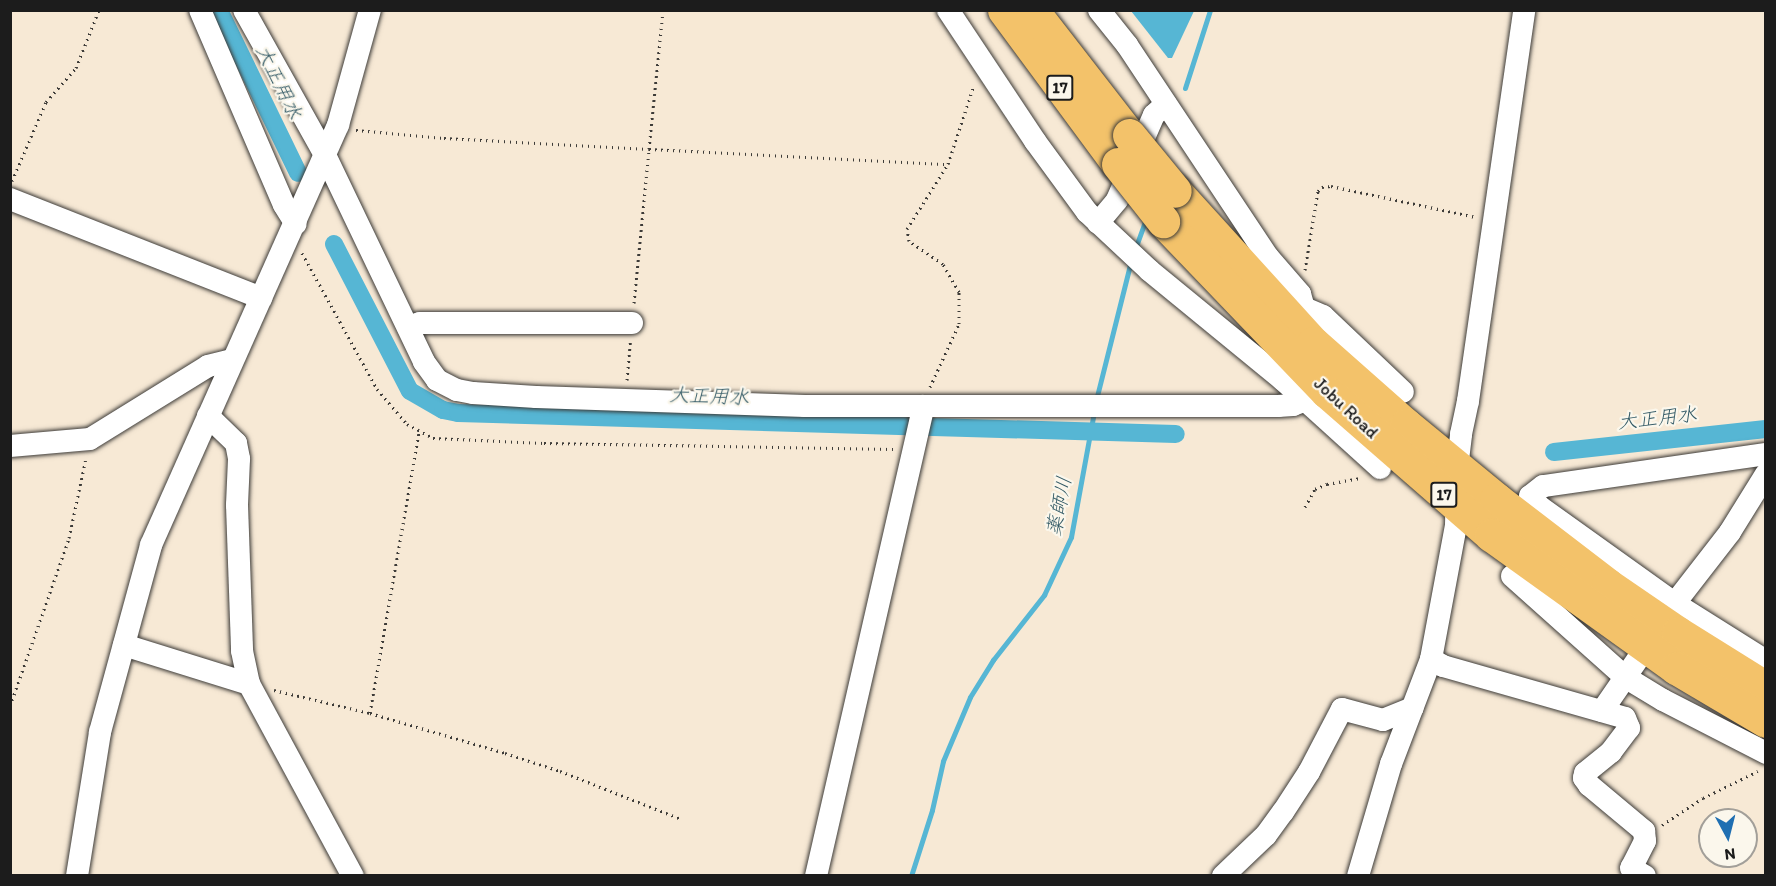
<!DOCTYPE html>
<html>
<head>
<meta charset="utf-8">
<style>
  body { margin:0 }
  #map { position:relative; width:1776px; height:886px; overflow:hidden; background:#f7e9d5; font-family:Itim,"Klee One",sans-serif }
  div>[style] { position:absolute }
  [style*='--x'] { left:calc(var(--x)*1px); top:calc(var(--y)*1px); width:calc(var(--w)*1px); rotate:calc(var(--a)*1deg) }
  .water>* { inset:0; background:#56b6d4 }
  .stream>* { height:5px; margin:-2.5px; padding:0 2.5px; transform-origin:2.5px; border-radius:2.5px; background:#56b6d4 }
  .canal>* { height:18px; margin:-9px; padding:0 9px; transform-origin:9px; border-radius:9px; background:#56b6d4 }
  .path>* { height:3px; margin-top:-1.5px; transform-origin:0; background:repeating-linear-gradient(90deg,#3d3b38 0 1.5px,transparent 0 6px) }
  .roads { filter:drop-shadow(0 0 2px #3d3b38) drop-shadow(0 0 2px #3d3b38) }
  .minor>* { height:22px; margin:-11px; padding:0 11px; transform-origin:11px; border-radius:11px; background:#fff }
  .highway>* { height:33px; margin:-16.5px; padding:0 16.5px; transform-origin:16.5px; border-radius:16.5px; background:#f3c26a }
  .bridges { filter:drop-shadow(0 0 2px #3d3b38) drop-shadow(0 0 2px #3d3b38) }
  .highway-bridge>* { height:33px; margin:-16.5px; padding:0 16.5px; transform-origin:16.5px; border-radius:16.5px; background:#f3c26a }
  span { translate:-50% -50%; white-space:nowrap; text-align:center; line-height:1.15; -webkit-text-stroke:4.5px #fbf7ec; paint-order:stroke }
  .shield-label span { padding:2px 4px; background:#fbf7ec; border:2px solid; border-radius:4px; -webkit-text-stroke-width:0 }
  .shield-label { font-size:16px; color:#1c1c1c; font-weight:700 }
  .street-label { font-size:18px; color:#1c1c1c }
  .water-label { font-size:20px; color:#335a66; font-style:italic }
  .frame { position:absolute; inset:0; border:12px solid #1c1c1c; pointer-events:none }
  .north { position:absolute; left:1698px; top:808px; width:60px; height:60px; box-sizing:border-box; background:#fbf7ec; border:2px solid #a29f99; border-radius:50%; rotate:173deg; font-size:16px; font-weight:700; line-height:24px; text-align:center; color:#1c1c1c }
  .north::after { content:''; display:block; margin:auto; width:21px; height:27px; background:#1f6fb2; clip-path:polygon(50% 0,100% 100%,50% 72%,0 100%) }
</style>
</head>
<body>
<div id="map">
  <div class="water">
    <div style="clip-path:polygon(1131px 11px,1194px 11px,1172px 58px,1168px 58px)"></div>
  </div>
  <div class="stream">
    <div style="--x:1185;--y:88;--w:82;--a:-72.2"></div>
    <div style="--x:1135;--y:249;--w:33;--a:-70"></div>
    <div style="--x:1096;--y:400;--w:143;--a:-75.9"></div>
    <div style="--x:911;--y:876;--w:69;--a:-72.3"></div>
    <div style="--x:932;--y:810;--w:50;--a:-77.3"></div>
    <div style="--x:943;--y:761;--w:69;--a:-67.1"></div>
    <div style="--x:970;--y:697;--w:44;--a:-58.1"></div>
    <div style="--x:993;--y:660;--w:83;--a:-51.9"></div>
    <div style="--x:1044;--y:595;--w:64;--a:-65"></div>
    <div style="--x:1071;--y:537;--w:127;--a:-79.6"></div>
  </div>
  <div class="canal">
    <div style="--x:219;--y:10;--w:181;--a:64.1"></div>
    <div style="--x:334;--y:244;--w:165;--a:62.7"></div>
    <div style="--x:410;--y:391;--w:38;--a:30"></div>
    <div style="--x:443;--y:410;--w:15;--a:11"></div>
    <div style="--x:458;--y:413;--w:718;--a:1.68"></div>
    <div style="--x:1554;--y:452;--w:213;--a:-6.2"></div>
  </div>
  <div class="path">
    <div style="--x:356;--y:130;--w:88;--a:5.2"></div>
    <div style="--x:444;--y:138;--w:205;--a:3.1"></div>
    <div style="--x:649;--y:149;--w:140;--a:-84.2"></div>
    <div style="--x:12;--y:181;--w:86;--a:-66.7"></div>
    <div style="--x:46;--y:102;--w:45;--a:-48.6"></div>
    <div style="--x:76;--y:68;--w:62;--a:-68.4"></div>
    <div style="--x:302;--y:253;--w:155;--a:61.1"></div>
    <div style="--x:377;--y:389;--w:46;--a:49.4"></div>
    <div style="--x:407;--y:424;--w:30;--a:28"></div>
    <div style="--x:433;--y:438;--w:111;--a:2.6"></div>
    <div style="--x:544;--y:443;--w:349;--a:1"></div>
    <div style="--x:1305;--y:270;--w:80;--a:-80.7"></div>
    <div style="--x:1318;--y:191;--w:6;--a:-45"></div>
    <div style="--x:1322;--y:187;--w:9;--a:-6"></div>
    <div style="--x:1331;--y:186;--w:148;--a:12.1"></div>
    <div style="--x:634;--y:303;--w:155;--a:-84.4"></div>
    <div style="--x:649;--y:149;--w:299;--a:2.9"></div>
    <div style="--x:627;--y:380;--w:38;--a:-85"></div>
    <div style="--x:930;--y:387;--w:69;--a:-65.3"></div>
    <div style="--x:959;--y:324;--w:32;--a:-90"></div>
    <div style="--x:959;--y:292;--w:32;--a:-120"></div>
    <div style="--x:943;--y:264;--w:41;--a:-145.9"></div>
    <div style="--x:909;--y:241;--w:12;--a:-99"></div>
    <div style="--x:907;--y:229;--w:77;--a:-57.8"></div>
    <div style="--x:948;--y:164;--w:83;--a:-71.8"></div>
    <div style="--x:1305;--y:507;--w:21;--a:-61"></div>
    <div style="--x:1315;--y:489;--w:13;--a:-23"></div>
    <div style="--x:1327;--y:484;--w:34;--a:-10"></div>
    <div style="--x:274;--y:690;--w:99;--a:13.5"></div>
    <div style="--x:370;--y:713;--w:141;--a:16.5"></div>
    <div style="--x:505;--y:753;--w:58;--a:18.1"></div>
    <div style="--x:560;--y:771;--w:130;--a:21.6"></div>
    <div style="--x:10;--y:706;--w:178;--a:-70.6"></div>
    <div style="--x:69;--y:538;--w:82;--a:-78"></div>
    <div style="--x:370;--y:713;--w:284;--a:-80.1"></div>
    <div style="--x:1662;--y:825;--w:49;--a:-33.4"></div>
    <div style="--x:1703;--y:798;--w:61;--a:-26.1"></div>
  </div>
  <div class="roads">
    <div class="minor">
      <div style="--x:200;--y:10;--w:212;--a:66.7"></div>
      <div style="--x:284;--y:205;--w:22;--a:58"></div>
      <div style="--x:244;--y:10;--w:166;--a:60.8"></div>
      <div style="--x:325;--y:155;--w:229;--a:64.4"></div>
      <div style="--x:424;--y:362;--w:22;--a:54"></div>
      <div style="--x:437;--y:380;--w:22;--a:27"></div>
      <div style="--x:457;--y:390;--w:16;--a:11"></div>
      <div style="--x:473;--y:393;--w:63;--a:3.6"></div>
      <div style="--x:536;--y:397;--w:269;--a:1.9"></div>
      <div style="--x:805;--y:406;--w:119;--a:0"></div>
      <div style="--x:948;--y:10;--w:157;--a:56.4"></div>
      <div style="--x:1035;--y:141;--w:88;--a:53.8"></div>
      <div style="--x:1087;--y:212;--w:86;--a:43.1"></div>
      <div style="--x:1150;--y:271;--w:172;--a:39.3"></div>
      <div style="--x:1283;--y:380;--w:131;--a:42.2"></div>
      <div style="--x:1099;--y:10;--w:45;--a:51.3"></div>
      <div style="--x:1127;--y:45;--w:255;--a:56.4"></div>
      <div style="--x:1268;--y:257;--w:49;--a:49.1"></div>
      <div style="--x:1300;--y:294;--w:15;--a:74"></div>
      <div style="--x:1304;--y:308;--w:17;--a:126"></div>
      <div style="--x:10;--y:199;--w:270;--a:21.5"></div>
      <div style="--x:1098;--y:223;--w:30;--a:-50"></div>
      <div style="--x:1117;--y:200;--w:93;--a:-66.5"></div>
      <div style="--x:1154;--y:115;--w:16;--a:-43"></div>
      <div style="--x:1304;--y:308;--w:21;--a:23"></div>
      <div style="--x:1323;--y:316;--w:110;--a:43.5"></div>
      <div style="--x:408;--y:327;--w:13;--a:-18"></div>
      <div style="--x:420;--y:323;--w:212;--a:0"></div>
      <div style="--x:208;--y:416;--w:39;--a:44"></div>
      <div style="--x:236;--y:443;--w:16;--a:79"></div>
      <div style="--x:239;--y:459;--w:46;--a:92.5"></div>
      <div style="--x:237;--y:505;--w:146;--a:88"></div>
      <div style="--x:242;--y:651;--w:34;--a:78"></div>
      <div style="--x:249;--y:684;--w:218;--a:61.6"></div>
      <div style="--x:10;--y:446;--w:80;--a:-5"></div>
      <div style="--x:90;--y:439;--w:139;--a:-31.7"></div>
      <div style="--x:208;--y:366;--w:25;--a:-14"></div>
      <div style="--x:1766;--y:454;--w:225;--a:171.8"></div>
      <div style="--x:1543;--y:486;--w:16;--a:142"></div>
      <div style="--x:1530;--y:496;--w:15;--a:48"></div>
      <div style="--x:1540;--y:507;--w:165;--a:35.6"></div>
      <div style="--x:1674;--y:603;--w:109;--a:32.2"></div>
      <div style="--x:1512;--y:576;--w:152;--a:41.8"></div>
      <div style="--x:1625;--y:677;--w:44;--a:31.2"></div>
      <div style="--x:1663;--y:700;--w:116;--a:27.2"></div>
      <div style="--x:1668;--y:612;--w:101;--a:-52.2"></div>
      <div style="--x:1730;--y:532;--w:68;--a:-58.2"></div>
      <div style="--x:124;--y:645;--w:131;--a:17.3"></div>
      <div style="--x:1431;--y:659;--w:14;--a:30"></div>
      <div style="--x:1443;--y:666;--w:189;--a:15.9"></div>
      <div style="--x:1625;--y:718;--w:11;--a:68"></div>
      <div style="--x:1629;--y:728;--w:30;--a:127"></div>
      <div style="--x:1611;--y:752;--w:33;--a:141"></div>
      <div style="--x:1585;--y:773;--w:5;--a:101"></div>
      <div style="--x:1584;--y:778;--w:9;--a:54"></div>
      <div style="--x:1589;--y:785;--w:72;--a:39.9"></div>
      <div style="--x:1644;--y:831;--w:10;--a:84"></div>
      <div style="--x:1645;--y:841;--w:30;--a:117"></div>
      <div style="--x:1631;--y:868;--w:16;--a:30"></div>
      <div style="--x:1602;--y:711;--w:62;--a:-55.5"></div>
      <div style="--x:77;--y:876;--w:146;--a:-80.9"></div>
      <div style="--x:100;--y:732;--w:194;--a:-74.7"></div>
      <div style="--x:151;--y:545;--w:460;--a:-66"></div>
      <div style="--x:338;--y:125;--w:119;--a:-74.5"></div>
      <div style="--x:816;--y:876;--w:482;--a:-77.1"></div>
      <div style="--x:924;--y:406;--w:354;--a:0"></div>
      <div style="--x:1278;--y:406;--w:15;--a:-4"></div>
      <div style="--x:1293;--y:405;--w:36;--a:-21"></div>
      <div style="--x:1223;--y:876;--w:59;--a:-43.6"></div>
      <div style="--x:1266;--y:835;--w:29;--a:-54"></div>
      <div style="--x:1283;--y:812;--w:48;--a:-57"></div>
      <div style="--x:1309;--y:772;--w:71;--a:-62.4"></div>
      <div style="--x:1342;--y:709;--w:42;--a:15"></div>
      <div style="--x:1383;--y:720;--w:32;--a:-22"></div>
      <div style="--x:1358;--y:876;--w:117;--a:-73.6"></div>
      <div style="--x:1391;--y:764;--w:112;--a:-69.1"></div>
      <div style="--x:1431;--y:659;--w:135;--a:-79.4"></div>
      <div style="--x:1456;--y:526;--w:58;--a:-89"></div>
      <div style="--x:1457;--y:468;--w:34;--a:-83"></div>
      <div style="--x:1461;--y:434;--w:34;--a:-78"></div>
      <div style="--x:1468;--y:401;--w:395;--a:-81.8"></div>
    </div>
    <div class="highway">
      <div style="--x:1004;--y:10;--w:192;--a:53.5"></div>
      <div style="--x:1032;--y:10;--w:158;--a:52.2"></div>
      <div style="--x:1175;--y:191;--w:205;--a:47.8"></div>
      <div style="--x:1313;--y:343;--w:124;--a:41.4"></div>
      <div style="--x:1406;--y:425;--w:117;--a:39.4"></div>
      <div style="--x:1496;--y:499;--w:141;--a:37.5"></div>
      <div style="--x:1608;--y:585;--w:85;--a:34.4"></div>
      <div style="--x:1678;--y:633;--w:104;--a:32"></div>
      <div style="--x:1163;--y:221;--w:237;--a:46.2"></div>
      <div style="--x:1327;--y:392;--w:218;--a:41.1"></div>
      <div style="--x:1491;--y:535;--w:228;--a:35.7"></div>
      <div style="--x:1676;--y:668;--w:104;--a:30.5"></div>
    </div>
  </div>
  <div class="bridges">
    <div class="highway-bridge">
      <div style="--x:1129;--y:135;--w:72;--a:50.6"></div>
      <div style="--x:1118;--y:164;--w:73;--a:51.7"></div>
    </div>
  </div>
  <div class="shield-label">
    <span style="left:1060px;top:88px">17</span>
    <span style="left:1444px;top:495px">17</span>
  </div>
  <div class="street-label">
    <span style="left:1346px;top:408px;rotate:43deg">Jobu Road</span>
  </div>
  <div class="water-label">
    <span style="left:279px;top:82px;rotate:64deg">大正用水</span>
    <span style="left:709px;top:396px;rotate:2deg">大正用水</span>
    <span style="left:1657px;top:418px;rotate:-6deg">大正用水</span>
    <span style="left:1059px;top:506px;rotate:-79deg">薬師川</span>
  </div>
  <div class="frame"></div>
  <div class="north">N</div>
</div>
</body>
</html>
